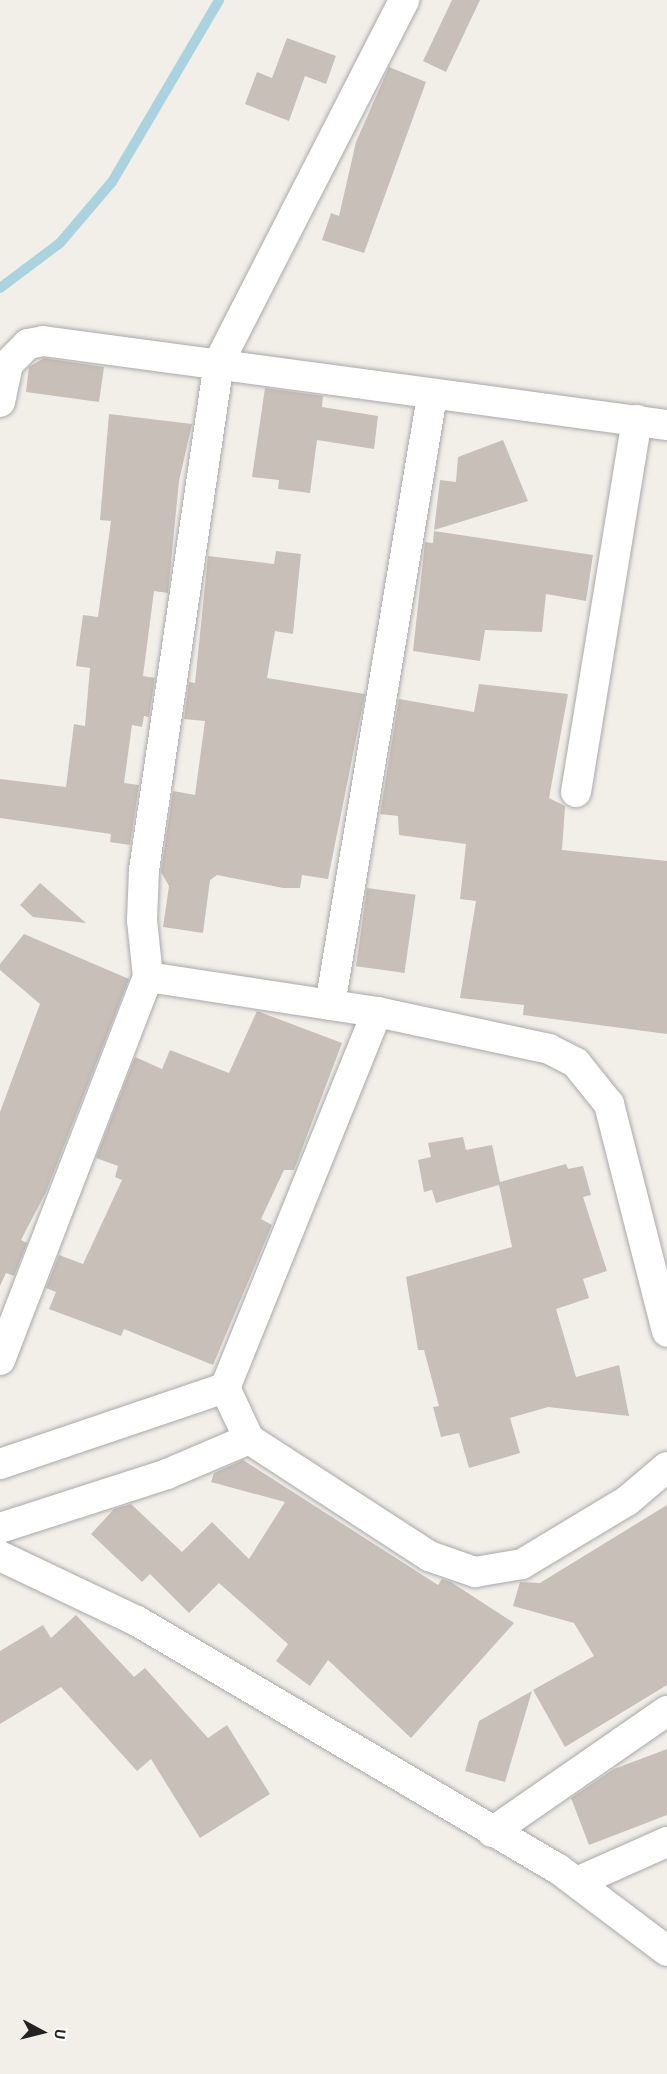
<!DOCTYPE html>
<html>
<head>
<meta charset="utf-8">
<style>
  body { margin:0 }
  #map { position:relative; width:667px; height:2074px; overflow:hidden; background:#f2efe9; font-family:"Alegreya Sans",sans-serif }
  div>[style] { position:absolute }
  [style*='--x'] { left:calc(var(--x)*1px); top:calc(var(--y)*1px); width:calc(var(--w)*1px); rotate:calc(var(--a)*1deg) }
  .stream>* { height:10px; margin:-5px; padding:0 5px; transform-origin:5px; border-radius:5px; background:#aad3df }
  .building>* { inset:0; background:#c7bfb8; transform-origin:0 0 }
  .roads { filter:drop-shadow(0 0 2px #a9a9a9) drop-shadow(0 0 2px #a9a9a9) }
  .minor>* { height:30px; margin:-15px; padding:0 15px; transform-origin:15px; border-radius:15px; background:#fff }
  span { translate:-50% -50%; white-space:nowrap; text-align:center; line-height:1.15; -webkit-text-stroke:6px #fff; paint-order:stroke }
  .north { position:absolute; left:12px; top:2002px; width:60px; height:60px; -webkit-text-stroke:4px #fff; paint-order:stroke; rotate:97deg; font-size:16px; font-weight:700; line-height:24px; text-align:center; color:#222 }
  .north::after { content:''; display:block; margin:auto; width:21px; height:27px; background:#222; clip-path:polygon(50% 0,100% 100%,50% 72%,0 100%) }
</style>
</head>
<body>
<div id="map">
  <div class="stream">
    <div style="--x:0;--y:288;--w:75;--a:-36.9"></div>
    <div style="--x:60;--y:243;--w:80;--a:-49.6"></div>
    <div style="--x:112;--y:182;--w:211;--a:-59.5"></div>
  </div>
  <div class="building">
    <div style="clip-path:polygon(452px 0,480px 0,446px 72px,423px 61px)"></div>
    <div style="clip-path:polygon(287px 38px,336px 56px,326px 84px,305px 76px,289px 121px,245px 104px,257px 72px,272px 78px)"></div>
    <div style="clip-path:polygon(389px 67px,426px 82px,364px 253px,322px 240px,331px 213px,339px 216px,356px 142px)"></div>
    <div style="clip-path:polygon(44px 358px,104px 367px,99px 402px,26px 392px,29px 367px)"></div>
    <div style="clip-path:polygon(265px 388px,323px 396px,322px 407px,378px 416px,374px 449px,317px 440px,310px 493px,278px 489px,279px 480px,252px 477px)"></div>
    <div style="clip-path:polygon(109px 414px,192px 424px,179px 481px,168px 593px,154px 591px,143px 676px,155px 678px,149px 717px,144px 716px,142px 727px,132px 725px,124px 783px,139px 785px,130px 845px,110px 842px,111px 834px,0 818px,0 779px,66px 787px,74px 724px,85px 726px,90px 668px,76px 666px,83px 615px,98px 617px,111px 521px,100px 520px)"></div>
    <div style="clip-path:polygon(503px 440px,528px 501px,434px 530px,440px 480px,456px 482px,458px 457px)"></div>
    <div style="clip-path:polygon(434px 531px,593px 555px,586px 601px,546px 594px,542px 632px,485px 630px,480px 661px,413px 651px,425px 542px,433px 543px)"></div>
    <div style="clip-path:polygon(276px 551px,301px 554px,293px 634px,275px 631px,267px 678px,365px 694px,328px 879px,302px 875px,300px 888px,283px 888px,217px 875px,210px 880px,203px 933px,163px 927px,169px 886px,161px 872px,173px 791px,195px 795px,205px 721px,184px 719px,189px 682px,195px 683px,208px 556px,274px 564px)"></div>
    <div style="clip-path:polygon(479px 684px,568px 694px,549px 798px,565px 806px,562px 850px,667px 861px,667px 1034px,523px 1015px,524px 1005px,460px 998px,476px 901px,460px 899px,466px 844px,399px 835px,398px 816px,380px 814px,399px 699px,474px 712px)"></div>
    <div style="clip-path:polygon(40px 883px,86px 923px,33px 917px,20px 905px)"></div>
    <div style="left:367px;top:888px;width:49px;height:79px;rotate:8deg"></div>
    <div style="clip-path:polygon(24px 934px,129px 979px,46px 1192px,21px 1240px,27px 1243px,14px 1276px,6px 1273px,0 1286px,0 1112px,40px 1004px,0 970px,0 964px)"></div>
    <div style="clip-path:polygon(257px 1011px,342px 1043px,294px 1170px,284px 1170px,261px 1219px,272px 1225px,213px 1365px,124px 1329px,121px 1336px,49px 1309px,56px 1292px,46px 1288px,59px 1255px,83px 1264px,122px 1180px,115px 1177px,118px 1166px,96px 1158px,135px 1057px,162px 1069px,170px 1050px,229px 1073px)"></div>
    <div style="clip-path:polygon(463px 1137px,466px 1150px,492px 1145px,500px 1182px,566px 1164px,568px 1169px,583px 1166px,591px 1195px,583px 1197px,607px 1271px,583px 1279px,589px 1298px,556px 1309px,576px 1377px,619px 1365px,629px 1416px,548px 1407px,510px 1418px,520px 1453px,469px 1468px,459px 1433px,441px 1437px,433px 1407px,439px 1406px,424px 1350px,418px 1350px,406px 1277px,512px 1247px,499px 1185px,436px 1203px,432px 1190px,424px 1192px,418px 1160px,431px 1157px,428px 1143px)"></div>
    <div style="clip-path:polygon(243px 1460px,438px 1585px,442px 1579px,451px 1582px,514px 1623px,411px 1738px,328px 1660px,310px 1686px,276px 1661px,288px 1644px,219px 1583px,189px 1613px,150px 1574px,142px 1582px,91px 1534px,114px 1509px,131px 1504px,182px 1552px,212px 1522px,249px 1559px,285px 1502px,211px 1482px,214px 1473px)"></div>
    <div style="clip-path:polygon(667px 1505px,667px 1685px,565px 1747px,533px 1690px,594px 1656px,574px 1623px,513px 1606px,520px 1582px,540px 1583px)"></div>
    <div style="clip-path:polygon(76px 1615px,134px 1677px,145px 1668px,208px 1738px,227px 1725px,270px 1794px,200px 1838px,151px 1759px,137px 1771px,61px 1687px,0 1724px,0 1651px,43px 1625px,51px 1638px)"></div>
    <div style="clip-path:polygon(532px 1691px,505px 1782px,465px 1771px,479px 1721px)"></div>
    <div style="clip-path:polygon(667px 1749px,667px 1815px,589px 1845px,571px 1798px,614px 1769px)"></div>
  </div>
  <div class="roads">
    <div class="minor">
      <div style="--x:0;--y:402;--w:39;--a:-78"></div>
      <div style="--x:8;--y:364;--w:28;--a:-45"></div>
      <div style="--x:28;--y:344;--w:15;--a:-11"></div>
      <div style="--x:43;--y:341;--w:630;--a:7.67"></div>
      <div style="--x:576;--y:792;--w:377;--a:-80.7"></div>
      <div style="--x:148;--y:977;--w:232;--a:8.7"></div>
      <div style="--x:377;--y:1012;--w:176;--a:12.1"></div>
      <div style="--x:549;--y:1049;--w:30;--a:27"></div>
      <div style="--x:576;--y:1063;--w:53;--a:51.2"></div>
      <div style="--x:609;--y:1104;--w:235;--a:75.7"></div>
      <div style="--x:330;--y:1005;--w:617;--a:-80.49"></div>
      <div style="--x:377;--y:1012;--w:406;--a:112"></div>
      <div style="--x:225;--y:1388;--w:56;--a:64.8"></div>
      <div style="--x:249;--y:1439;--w:215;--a:33"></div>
      <div style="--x:429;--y:1556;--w:49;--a:19.2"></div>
      <div style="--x:475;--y:1572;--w:48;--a:-9.7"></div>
      <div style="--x:522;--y:1564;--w:122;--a:-31"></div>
      <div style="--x:627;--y:1501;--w:52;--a:-40.4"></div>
      <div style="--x:0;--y:1360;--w:411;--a:-68.9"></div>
      <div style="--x:148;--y:977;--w:57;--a:-96"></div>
      <div style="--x:142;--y:920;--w:50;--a:-87.7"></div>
      <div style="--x:144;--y:870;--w:514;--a:-81.6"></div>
      <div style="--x:219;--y:362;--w:407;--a:-62.9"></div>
      <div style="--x:0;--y:1464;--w:237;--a:-18.7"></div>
      <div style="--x:0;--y:1528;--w:176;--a:-17.9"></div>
      <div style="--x:167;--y:1474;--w:89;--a:-23.1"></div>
      <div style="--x:0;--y:1556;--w:152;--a:25.4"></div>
      <div style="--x:137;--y:1621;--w:487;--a:30.5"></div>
      <div style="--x:557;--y:1868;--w:138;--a:37"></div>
      <div style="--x:492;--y:1832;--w:213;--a:-34.7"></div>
      <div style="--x:577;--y:1882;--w:98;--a:-24"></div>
    </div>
  </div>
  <div class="north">U</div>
</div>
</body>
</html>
